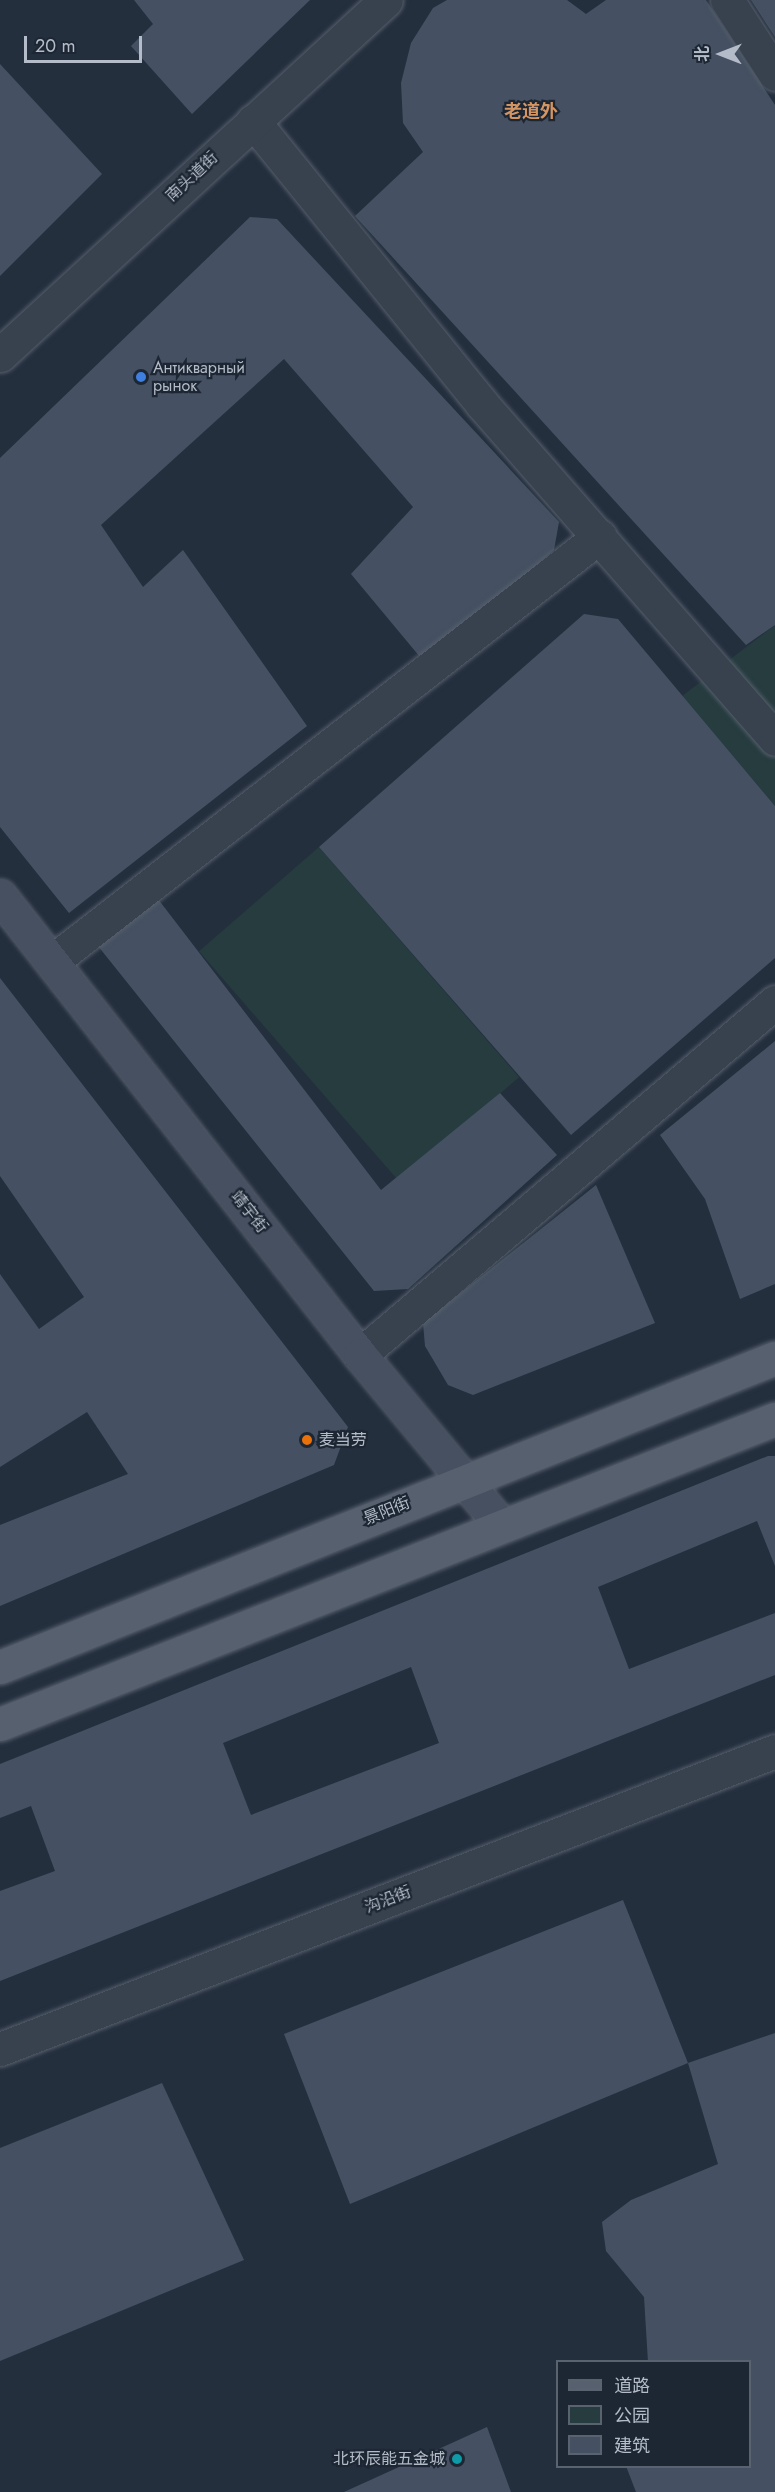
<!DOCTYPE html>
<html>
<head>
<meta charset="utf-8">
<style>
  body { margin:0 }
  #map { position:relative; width:775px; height:2492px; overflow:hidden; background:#242f3e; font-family:Jost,"Noto Sans SC",sans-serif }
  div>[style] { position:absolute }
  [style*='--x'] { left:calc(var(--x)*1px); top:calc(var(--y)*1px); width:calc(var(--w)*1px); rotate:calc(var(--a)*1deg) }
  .green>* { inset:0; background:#263c3f; transform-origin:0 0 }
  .building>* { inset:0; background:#455162 }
  .roads { filter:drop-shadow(0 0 2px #565f6c) drop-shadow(0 0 2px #565f6c) }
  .pedestrian>* { height:33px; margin:-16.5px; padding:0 16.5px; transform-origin:16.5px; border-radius:16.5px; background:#38414e }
  .tertiary>* { height:33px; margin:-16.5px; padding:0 16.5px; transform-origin:16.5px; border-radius:16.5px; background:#38414e }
  .secondary>* { height:33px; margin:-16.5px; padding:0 16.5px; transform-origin:16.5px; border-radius:16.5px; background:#465061 }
  .primary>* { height:33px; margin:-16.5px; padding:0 16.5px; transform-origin:16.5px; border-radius:16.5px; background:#56606e }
  .dots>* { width:16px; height:16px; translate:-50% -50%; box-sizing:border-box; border:3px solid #1d2633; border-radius:50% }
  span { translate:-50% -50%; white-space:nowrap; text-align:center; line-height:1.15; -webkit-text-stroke:4.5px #1d2633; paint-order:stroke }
  .street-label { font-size:16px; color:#b4bcc9 }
  .poi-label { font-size:16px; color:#b4bcc9 }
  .left { translate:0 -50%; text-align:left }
  .right { translate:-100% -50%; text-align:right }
  .neighbourhood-label { font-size:18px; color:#d59563; font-weight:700 }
  .legend { position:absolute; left:556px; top:2360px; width:195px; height:108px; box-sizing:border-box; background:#1d2633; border:2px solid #59626f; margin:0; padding:8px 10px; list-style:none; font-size:18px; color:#b4bcc9 }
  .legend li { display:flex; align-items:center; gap:12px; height:30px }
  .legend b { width:30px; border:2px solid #59626f }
  .north { position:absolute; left:691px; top:24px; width:60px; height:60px; -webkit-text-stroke:4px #1d2633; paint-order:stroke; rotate:270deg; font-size:16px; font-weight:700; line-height:24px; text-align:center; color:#b4bcc9 }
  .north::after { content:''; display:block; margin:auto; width:21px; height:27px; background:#b4bcc9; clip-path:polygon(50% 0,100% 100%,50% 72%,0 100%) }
  .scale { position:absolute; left:24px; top:36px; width:118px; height:27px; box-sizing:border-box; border:3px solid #b4bcc9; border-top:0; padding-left:8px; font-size:18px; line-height:21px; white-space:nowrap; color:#b4bcc9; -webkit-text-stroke:4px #1d2633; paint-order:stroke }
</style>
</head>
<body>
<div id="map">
  <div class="green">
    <div style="clip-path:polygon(775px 625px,775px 806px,682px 696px)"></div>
    <div style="left:319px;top:847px;width:305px;height:159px;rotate:49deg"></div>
  </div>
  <div class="building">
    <div style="clip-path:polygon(134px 0,310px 0,192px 114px,131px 46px,153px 24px)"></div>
    <div style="clip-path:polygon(447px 0,567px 0,586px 14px,606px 0,706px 0,775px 105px,775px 625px,746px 645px,355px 216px,423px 152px,403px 123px,401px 83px,411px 43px,433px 8px)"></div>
    <div style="clip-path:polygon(751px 0,775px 0,775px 37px)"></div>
    <div style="clip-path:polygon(0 64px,102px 174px,0 276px)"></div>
    <div style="clip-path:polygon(250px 217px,277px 219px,559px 522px,554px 550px,425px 663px,351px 574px,413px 507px,284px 359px,101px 525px,143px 587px,183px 550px,307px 726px,69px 913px,0 827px,0 458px)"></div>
    <div style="clip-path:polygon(584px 614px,618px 619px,775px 806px,775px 958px,571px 1135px,319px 847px)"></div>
    <div style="clip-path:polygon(158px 899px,381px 1190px,500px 1093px,557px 1155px,408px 1289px,374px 1291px,94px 941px)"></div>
    <div style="clip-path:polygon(0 978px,348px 1427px,334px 1465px,0 1606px,0 1525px,128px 1474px,87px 1412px,0 1467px,0 1274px,39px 1329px,84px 1297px,0 1176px)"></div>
    <div style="clip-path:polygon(775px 1041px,775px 1284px,740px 1299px,705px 1199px,660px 1135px)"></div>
    <div style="clip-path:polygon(596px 1185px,655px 1323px,473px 1395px,448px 1385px,425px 1346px,423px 1323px)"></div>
    <div style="clip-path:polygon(evenodd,768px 1456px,775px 1456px,775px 1566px,757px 1521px,598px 1587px,629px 1669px,775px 1613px,775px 1675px,0 1981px,0 1891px,55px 1871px,31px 1806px,0 1818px,0 1764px,768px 1456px,411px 1667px,439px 1743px,251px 1815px,223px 1743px,411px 1667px)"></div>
    <div style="clip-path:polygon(623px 1900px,688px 2063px,775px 2033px,775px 2492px,636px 2492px,626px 2466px,750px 2466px,750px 2362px,648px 2362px,644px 2297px,606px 2251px,602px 2222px,631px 2200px,718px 2164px,688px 2063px,350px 2204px,284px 2034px)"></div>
    <div style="clip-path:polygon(162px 2083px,244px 2260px,0 2361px,0 2148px)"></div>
    <div style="clip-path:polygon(487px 2427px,511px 2492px,344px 2492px)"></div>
  </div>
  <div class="roads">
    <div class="pedestrian">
      <div style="--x:727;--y:0;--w:88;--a:57"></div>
      <div style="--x:253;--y:121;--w:364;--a:51"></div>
      <div style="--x:482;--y:404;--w:445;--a:48.8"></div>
      <div style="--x:0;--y:355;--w:524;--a:-42.6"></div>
      <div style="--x:54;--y:960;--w:691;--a:-37.83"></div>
      <div style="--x:360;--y:1355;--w:545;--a:-40.38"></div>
    </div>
    <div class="tertiary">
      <div style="--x:0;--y:2049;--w:830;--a:-21.03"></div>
    </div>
    <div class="secondary">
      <div style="--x:0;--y:896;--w:583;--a:51.89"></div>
      <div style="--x:360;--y:1355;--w:222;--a:50.3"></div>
    </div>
    <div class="primary">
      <div style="--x:0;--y:1667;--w:834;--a:-21.74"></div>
      <div style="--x:0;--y:1724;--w:833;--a:-21.48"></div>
    </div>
  </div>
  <div class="dots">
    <div style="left:141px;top:377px;background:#3f7fe0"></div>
    <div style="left:307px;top:1440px;background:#e8710a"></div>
    <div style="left:457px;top:2459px;background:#0f9aa8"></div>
  </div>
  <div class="street-label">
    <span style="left:192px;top:177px;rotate:-43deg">南头道街</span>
    <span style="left:249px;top:1212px;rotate:52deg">靖宇街</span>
    <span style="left:387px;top:1511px;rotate:-22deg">景阳街</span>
    <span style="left:388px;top:1900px;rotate:-21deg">沟沿街</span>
  </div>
  <div class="poi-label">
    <span class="left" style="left:153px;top:377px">Антикварный<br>рынок</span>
    <span class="left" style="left:319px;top:1440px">麦当劳</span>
    <span class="right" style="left:445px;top:2459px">北环辰能五金城</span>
  </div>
  <div class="neighbourhood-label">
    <span style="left:531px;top:111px">老道外</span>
  </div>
  <ul class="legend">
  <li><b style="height:8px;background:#56606e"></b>道路</li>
  <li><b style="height:16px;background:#263c3f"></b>公园</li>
  <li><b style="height:16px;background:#455162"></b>建筑</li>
  </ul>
  <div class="north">北</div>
  <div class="scale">20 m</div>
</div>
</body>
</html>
